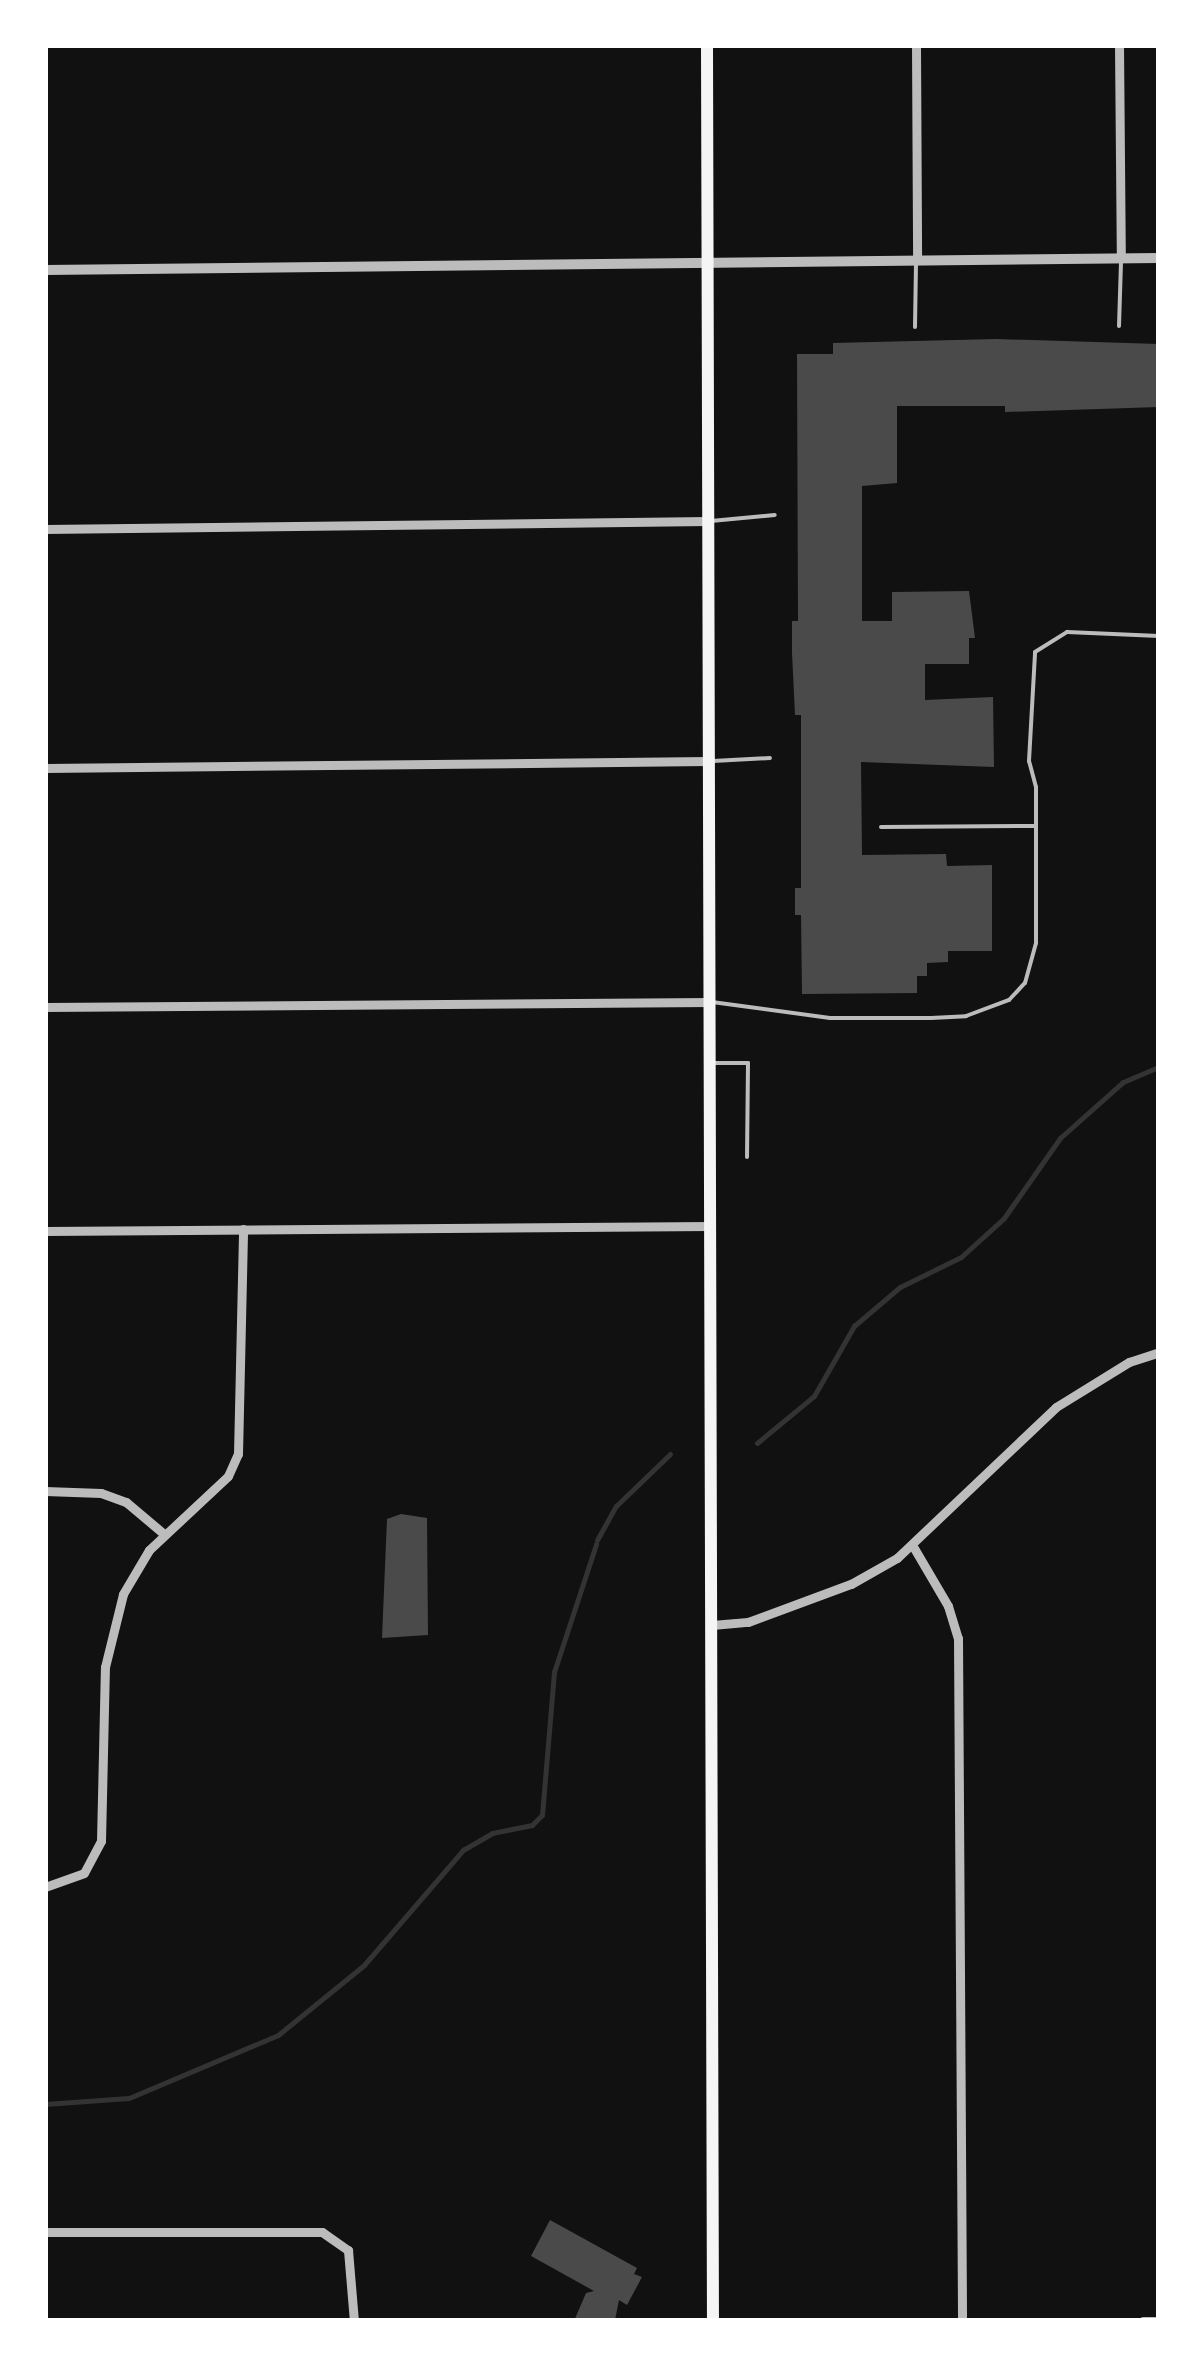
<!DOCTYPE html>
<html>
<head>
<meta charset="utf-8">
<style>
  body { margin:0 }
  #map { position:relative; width:1204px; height:2366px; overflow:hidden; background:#111; font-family:Lora,serif }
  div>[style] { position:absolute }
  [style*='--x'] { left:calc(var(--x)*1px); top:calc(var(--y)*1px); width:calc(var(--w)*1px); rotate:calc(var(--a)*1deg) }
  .stream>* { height:5px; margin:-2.5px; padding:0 2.5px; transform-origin:2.5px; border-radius:2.5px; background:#333 }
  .building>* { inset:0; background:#4a4a4a }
  .service>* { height:4px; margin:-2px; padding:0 2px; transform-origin:2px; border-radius:2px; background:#bcbcbc }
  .minor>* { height:9px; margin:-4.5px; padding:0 4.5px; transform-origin:4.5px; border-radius:4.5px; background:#bcbcbc }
  .tertiary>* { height:10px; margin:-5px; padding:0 5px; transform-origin:5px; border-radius:5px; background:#bcbcbc }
  .secondary>* { height:12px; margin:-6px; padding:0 6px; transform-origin:6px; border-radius:6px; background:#f5f5f5 }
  span { translate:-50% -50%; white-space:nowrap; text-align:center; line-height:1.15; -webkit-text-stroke:10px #fff; paint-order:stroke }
  .frame { position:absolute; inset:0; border:48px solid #fff; pointer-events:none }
</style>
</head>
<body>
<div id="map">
  <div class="stream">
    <div style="--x:757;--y:1443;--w:74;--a:-39.5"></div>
    <div style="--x:814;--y:1396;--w:81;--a:-60.3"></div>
    <div style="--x:854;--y:1326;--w:60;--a:-40.3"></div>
    <div style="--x:900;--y:1287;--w:68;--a:-26.2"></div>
    <div style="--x:961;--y:1257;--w:58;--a:-42.2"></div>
    <div style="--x:1004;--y:1218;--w:98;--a:-55"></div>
    <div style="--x:1060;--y:1138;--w:84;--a:-41.6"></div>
    <div style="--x:1123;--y:1082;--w:39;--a:-23"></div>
    <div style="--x:597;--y:1540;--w:39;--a:-61"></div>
    <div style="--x:616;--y:1506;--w:75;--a:-43.9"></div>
    <div style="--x:45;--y:2104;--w:84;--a:-4.1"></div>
    <div style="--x:129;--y:2098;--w:162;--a:-22.9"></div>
    <div style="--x:278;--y:2035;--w:111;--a:-39.1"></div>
    <div style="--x:364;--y:1965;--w:152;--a:-49.3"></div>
    <div style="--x:463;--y:1850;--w:34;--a:-30"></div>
    <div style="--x:492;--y:1833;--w:41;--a:-11.3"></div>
    <div style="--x:532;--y:1825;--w:14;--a:-45"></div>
    <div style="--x:542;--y:1815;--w:144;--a:-85.2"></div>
    <div style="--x:554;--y:1672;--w:135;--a:-71.8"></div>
  </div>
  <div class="building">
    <div style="clip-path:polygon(996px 339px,1159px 344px,1159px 407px,1005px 412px,1005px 406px,897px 406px,897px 483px,862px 486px,862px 621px,892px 621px,892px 592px,969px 591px,975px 638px,969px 638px,969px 664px,925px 664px,925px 700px,993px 697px,994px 767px,861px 762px,862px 855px,946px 854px,947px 866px,992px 865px,992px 951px,948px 951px,948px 962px,927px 963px,927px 976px,917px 976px,917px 993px,802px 994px,801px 915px,795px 915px,795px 888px,801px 888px,801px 715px,795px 715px,792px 653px,792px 621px,798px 621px,797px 354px,833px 354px,833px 343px)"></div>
    <div style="clip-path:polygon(401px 1514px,427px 1518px,428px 1635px,382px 1638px,387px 1519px)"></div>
    <div style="clip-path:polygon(550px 2220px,637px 2268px,634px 2274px,642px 2277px,627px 2305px,619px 2300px,615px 2320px,574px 2321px,586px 2293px,594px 2291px,531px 2256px)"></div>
  </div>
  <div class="service">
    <div style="--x:1119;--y:326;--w:63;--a:-88.2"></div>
    <div style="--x:915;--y:327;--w:62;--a:-89.1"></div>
    <div style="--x:711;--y:521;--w:64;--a:-5.4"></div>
    <div style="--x:713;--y:761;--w:57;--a:-3"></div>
    <div style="--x:881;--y:827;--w:155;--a:-0.4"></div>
    <div style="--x:712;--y:1002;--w:119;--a:7.7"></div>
    <div style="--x:830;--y:1018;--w:101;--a:0"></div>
    <div style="--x:931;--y:1018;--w:35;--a:-3"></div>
    <div style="--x:966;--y:1016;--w:46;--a:-20.4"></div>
    <div style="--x:1009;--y:1000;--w:23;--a:-47"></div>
    <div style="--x:1025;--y:983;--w:41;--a:-74.6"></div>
    <div style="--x:1036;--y:943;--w:156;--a:-90"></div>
    <div style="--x:1036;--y:787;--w:27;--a:-105"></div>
    <div style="--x:1029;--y:761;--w:109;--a:-86.8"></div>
    <div style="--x:1035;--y:652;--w:38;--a:-32"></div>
    <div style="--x:1067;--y:632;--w:92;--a:2.5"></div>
    <div style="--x:715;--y:1063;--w:33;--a:0"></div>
    <div style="--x:748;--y:1063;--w:94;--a:90.6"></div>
  </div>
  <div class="minor">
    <div style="--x:916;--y:45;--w:215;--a:89.7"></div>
    <div style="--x:1119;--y:45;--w:213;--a:89.5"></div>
    <div style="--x:45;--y:529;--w:663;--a:-0.69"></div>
    <div style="--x:45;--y:768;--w:663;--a:-0.6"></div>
    <div style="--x:45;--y:1007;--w:665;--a:-0.43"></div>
    <div style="--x:45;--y:1231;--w:666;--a:-0.43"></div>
    <div style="--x:45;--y:1491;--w:56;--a:2"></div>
    <div style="--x:101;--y:1493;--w:27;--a:20"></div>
    <div style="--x:126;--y:1502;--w:50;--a:40.1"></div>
    <div style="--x:914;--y:1548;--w:67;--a:59.6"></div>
    <div style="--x:948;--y:1606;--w:34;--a:73"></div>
    <div style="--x:958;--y:1638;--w:683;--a:89.66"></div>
    <div style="--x:712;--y:1625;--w:36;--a:-5"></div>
    <div style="--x:748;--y:1622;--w:110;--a:-20.3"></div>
    <div style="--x:851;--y:1584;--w:53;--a:-29.5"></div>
    <div style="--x:897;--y:1558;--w:219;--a:-43.5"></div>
    <div style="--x:1056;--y:1407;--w:86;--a:-31.7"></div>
    <div style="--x:1129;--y:1362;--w:32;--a:-18"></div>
    <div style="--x:45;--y:1887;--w:41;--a:-19.7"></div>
    <div style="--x:84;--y:1873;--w:36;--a:-62"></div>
    <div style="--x:101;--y:1841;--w:174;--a:-88.7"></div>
    <div style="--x:105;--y:1667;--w:75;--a:-76.1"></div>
    <div style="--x:123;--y:1594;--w:51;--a:-59.4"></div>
    <div style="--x:149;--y:1550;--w:108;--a:-43.1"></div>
    <div style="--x:228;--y:1476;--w:24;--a:-66"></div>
    <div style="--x:238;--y:1454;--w:225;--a:-88.7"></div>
    <div style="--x:45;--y:2232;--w:277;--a:0"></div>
    <div style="--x:322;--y:2232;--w:32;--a:35"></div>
    <div style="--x:348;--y:2250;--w:71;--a:85.2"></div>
    <div style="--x:1143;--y:2321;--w:16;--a:0"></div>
  </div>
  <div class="tertiary">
    <div style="--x:45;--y:270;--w:1114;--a:-0.62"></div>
  </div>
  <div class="secondary">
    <div style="--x:707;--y:45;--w:2276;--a:89.85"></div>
  </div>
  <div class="frame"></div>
</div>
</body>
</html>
